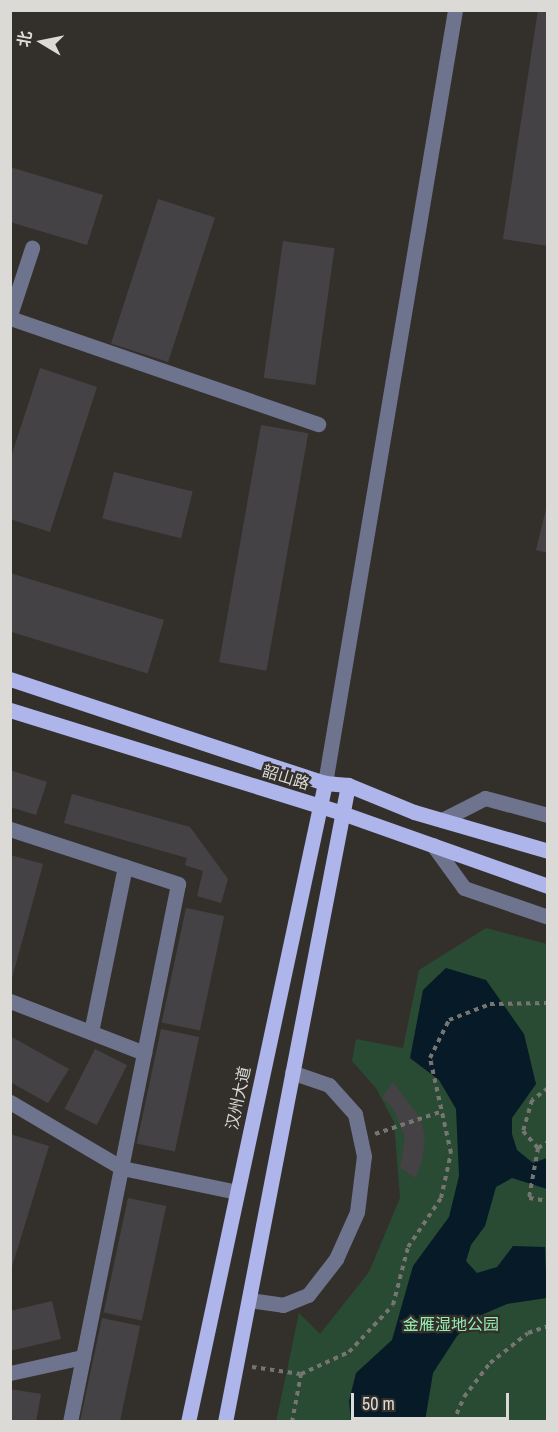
<!DOCTYPE html>
<html>
<head>
<meta charset="utf-8">
<style>
  body { margin:0 }
  #map { position:relative; width:558px; height:1432px; overflow:hidden; background:#33302c; font-family:"Archivo Narrow","Noto Sans SC",sans-serif }
  div>[style] { position:absolute }
  [style*='--x'] { left:calc(var(--x)*1px); top:calc(var(--y)*1px); width:calc(var(--w)*1px); rotate:calc(var(--a)*1deg) }
  .green>* { inset:0; background:#294a33 }
  .water>* { inset:0; background:#061a27 }
  .building>* { inset:0; background:#454246; transform-origin:0 0 }
  .path>* { height:4px; margin-top:-2px; transform-origin:0; background:repeating-linear-gradient(90deg,#777572 0 4.5px,transparent 0 9px) }
  .minor>* { height:15px; margin:-7.5px; padding:0 7.5px; transform-origin:7.5px; border-radius:7.5px; background:#6f748e }
  .major>* { height:15px; margin:-7.5px; padding:0 7.5px; transform-origin:7.5px; border-radius:7.5px; background:#adb5eb }
  span { translate:-50% -50%; white-space:nowrap; text-align:center; line-height:1.15; -webkit-text-stroke:4.5px #33302c; paint-order:stroke }
  .street-label { font-size:16px; color:#dbdad7 }
  .park-label { font-size:16px; color:#96edb0 }
  .frame { position:absolute; inset:0; border:12px solid #dbdad7; pointer-events:none }
  .north { position:absolute; left:12px; top:12px; width:60px; height:60px; -webkit-text-stroke:4px #33302c; paint-order:stroke; rotate:280deg; font-size:16px; font-weight:700; line-height:24px; text-align:center; color:#dbdad7 }
  .north::after { content:''; display:block; margin:auto; width:21px; height:27px; background:#dbdad7; clip-path:polygon(50% 0,100% 100%,50% 72%,0 100%) }
  .scale { position:absolute; left:351px; top:1393px; width:158px; height:27px; box-sizing:border-box; border:3px solid #dbdad7; border-top:0; padding-left:8px; font-size:18px; line-height:21px; white-space:nowrap; color:#dbdad7; -webkit-text-stroke:4px #33302c; paint-order:stroke }
</style>
</head>
<body>
<div id="map">
  <div class="green">
    <div style="clip-path:polygon(486px 928px,547px 944px,547px 1421px,276px 1422px,299px 1313px,320px 1334px,369px 1272px,400px 1198px,394px 1122px,376px 1088px,352px 1061px,356px 1039px,403px 1048px,419px 970px)"></div>
  </div>
  <div class="water">
    <div style="clip-path:polygon(446px 968px,486px 980px,524px 1034px,536px 1084px,512px 1118px,512px 1134px,517px 1150px,533px 1163px,547px 1158px,547px 1189px,512px 1178px,496px 1187px,485px 1226px,471px 1245px,466px 1261px,477px 1273px,497px 1267px,513px 1246px,545px 1247px,547px 1298px,507px 1304px,479px 1316px,457px 1336px,433px 1373px,425px 1421px,351px 1421px,349px 1401px,356px 1373px,392px 1340px,413px 1266px,449px 1217px,459px 1176px,456px 1109px,439px 1080px,410px 1058px,423px 990px)"></div>
  </div>
  <div class="building">
    <div style="clip-path:polygon(538px 10px,548px 10px,548px 246px,503px 239px)"></div>
    <div style="clip-path:polygon(10px 167px,103px 195px,87px 245px,10px 222px)"></div>
    <div style="left:158px;top:199px;width:60px;height:152px;rotate:18deg"></div>
    <div style="left:283px;top:241px;width:52px;height:138px;rotate:8deg"></div>
    <div style="clip-path:polygon(40px 368px,97px 387px,50px 532px,10px 519px,10px 460px)"></div>
    <div style="left:261px;top:425px;width:48px;height:241px;rotate:10deg"></div>
    <div style="left:114px;top:472px;width:81px;height:48px;rotate:14deg"></div>
    <div style="clip-path:polygon(547px 505px,548px 505px,548px 553px,536px 550px)"></div>
    <div style="left:10px;top:573px;width:161px;height:56px;rotate:17deg"></div>
    <div style="clip-path:polygon(10px 770px,47px 782px,36px 815px,10px 807px)"></div>
    <div style="clip-path:polygon(72px 794px,190px 827px,228px 879px,221px 903px,197px 896px,203px 871px,185px 865px,187px 858px,64px 823px)"></div>
    <div style="clip-path:polygon(10px 855px,43px 864px,11px 982px,10px 981px)"></div>
    <div style="left:186px;top:908px;width:39px;height:117px;rotate:12deg"></div>
    <div style="left:161px;top:1029px;width:39px;height:117px;rotate:12deg"></div>
    <div style="clip-path:polygon(10px 1036px,69px 1069px,48px 1103px,10px 1082px)"></div>
    <div style="left:95px;top:1049px;width:36px;height:67px;rotate:27deg"></div>
    <div style="clip-path:polygon(393px 1082px,419px 1116px,425px 1135px,423px 1157px,416px 1178px,400px 1168px,405px 1138px,393px 1108px,382px 1098px)"></div>
    <div style="clip-path:polygon(10px 1134px,49px 1146px,11px 1270px,10px 1270px)"></div>
    <div style="left:128px;top:1198px;width:39px;height:117px;rotate:12deg"></div>
    <div style="clip-path:polygon(52px 1301px,61px 1339px,10px 1351px,10px 1311px)"></div>
    <div style="left:102px;top:1318px;width:39px;height:106px;rotate:12deg"></div>
    <div style="clip-path:polygon(10px 1389px,41px 1394px,36px 1422px,10px 1422px)"></div>
  </div>
  <div class="path">
    <div style="--x:548;--y:1088;--w:20;--a:143"></div>
    <div style="--x:532;--y:1100;--w:32;--a:106"></div>
    <div style="--x:523;--y:1131;--w:23;--a:49"></div>
    <div style="--x:538;--y:1148;--w:51;--a:100.2"></div>
    <div style="--x:529;--y:1198;--w:19;--a:9"></div>
    <div style="--x:375;--y:1134;--w:69;--a:-18.7"></div>
    <div style="--x:538;--y:1148;--w:12;--a:-31"></div>
    <div style="--x:252;--y:1367;--w:49;--a:8.1"></div>
    <div style="--x:301;--y:1374;--w:53;--a:-24.6"></div>
    <div style="--x:349;--y:1352;--w:64;--a:-46.9"></div>
    <div style="--x:393;--y:1305;--w:60;--a:-75.5"></div>
    <div style="--x:408;--y:1247;--w:59;--a:-56"></div>
    <div style="--x:441;--y:1198;--w:46;--a:-77.5"></div>
    <div style="--x:451;--y:1153;--w:97;--a:-102.5"></div>
    <div style="--x:430;--y:1058;--w:42;--a:-63.4"></div>
    <div style="--x:449;--y:1020;--w:44;--a:-21.3"></div>
    <div style="--x:490;--y:1004;--w:58;--a:-1"></div>
    <div style="--x:292;--y:1422;--w:49;--a:-79.4"></div>
    <div style="--x:453;--y:1422;--w:27;--a:-66"></div>
    <div style="--x:464;--y:1397;--w:43;--a:-52.6"></div>
    <div style="--x:490;--y:1363;--w:48;--a:-38.3"></div>
    <div style="--x:528;--y:1333;--w:21;--a:-19"></div>
  </div>
  <div class="minor">
    <div style="--x:10;--y:315;--w:71;--a:-71.8"></div>
    <div style="--x:10;--y:318;--w:326;--a:19"></div>
    <div style="--x:325;--y:783;--w:784;--a:-80.45"></div>
    <div style="--x:442;--y:820;--w:48;--a:-27.1"></div>
    <div style="--x:485;--y:798;--w:65;--a:15.1"></div>
    <div style="--x:10;--y:829;--w:177;--a:18.1"></div>
    <div style="--x:178;--y:884;--w:549;--a:101.35"></div>
    <div style="--x:433;--y:845;--w:53;--a:54.2"></div>
    <div style="--x:464;--y:888;--w:89;--a:19"></div>
    <div style="--x:10;--y:1001;--w:144;--a:21.2"></div>
    <div style="--x:91;--y:1032;--w:169;--a:-78.4"></div>
    <div style="--x:10;--y:1102;--w:130;--a:30.5"></div>
    <div style="--x:122;--y:1168;--w:117;--a:11.8"></div>
    <div style="--x:249;--y:1300;--w:34;--a:8"></div>
    <div style="--x:283;--y:1305;--w:27;--a:-22"></div>
    <div style="--x:308;--y:1295;--w:46;--a:-52.1"></div>
    <div style="--x:336;--y:1259;--w:51;--a:-65.9"></div>
    <div style="--x:357;--y:1212;--w:56;--a:-82.9"></div>
    <div style="--x:364;--y:1156;--w:43;--a:-102.1"></div>
    <div style="--x:355;--y:1114;--w:39;--a:-132"></div>
    <div style="--x:329;--y:1085;--w:39;--a:-161"></div>
    <div style="--x:10;--y:1373;--w:75;--a:-12.4"></div>
  </div>
  <div class="major">
    <div style="--x:10;--y:679;--w:332;--a:18.3"></div>
    <div style="--x:325;--y:783;--w:23;--a:5"></div>
    <div style="--x:348;--y:785;--w:71;--a:22.2"></div>
    <div style="--x:414;--y:812;--w:140;--a:16.2"></div>
    <div style="--x:10;--y:710;--w:344;--a:17.2"></div>
    <div style="--x:339;--y:812;--w:222;--a:19.5"></div>
    <div style="--x:188;--y:1422;--w:654;--a:-77.9"></div>
    <div style="--x:225;--y:1422;--w:649;--a:-79.07"></div>
  </div>
  <div class="street-label">
    <span style="left:286px;top:777px;rotate:17deg">韶山路</span>
    <span style="left:238px;top:1098px;rotate:-78deg">汉州大道</span>
  </div>
  <div class="park-label">
    <span style="left:451px;top:1324px">金雁湿地公园</span>
  </div>
  <div class="frame"></div>
  <div class="north">北</div>
  <div class="scale">50 m</div>
</div>
</body>
</html>
